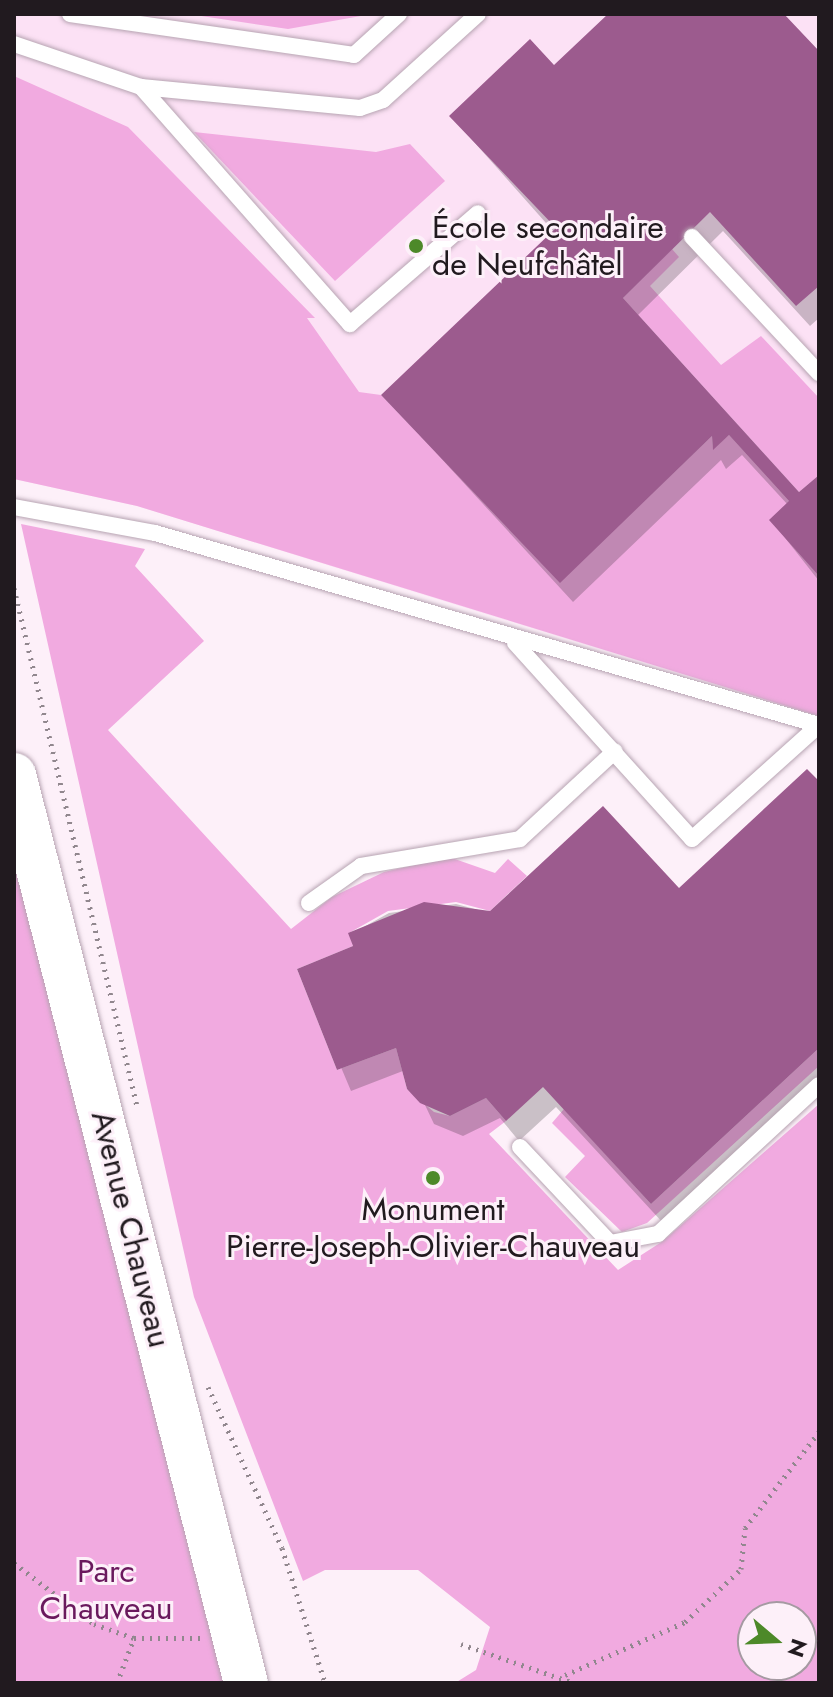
<!DOCTYPE html>
<html>
<head>
<meta charset="utf-8">
<style>
  body { margin:0 }
  #map { position:relative; width:833px; height:1697px; overflow:hidden; background:#fdf0f9; font-family:Jost,sans-serif }
  div>[style] { position:absolute }
  [style*='--x'] { left:calc(var(--x)*1px); top:calc(var(--y)*1px); width:calc(var(--w)*1px); rotate:calc(var(--a)*1deg) }
  .built>* { inset:0; background:#fce1f5 }
  .green>* { inset:0; background:#f1aae0 }
  .shadow>* { inset:0; background:#0003 }
  .building>* { inset:0; background:#9c5b8e }
  .path>* { height:5px; margin-top:-2.5px; transform-origin:0; background:repeating-linear-gradient(90deg,#91878e 0 2px,transparent 0 8px) }
  .roads { filter:drop-shadow(0 0 2px #b7a4b2) drop-shadow(0 0 2px #b7a4b2) }
  .lane>* { height:16px; margin:-8px; padding:0 8px; transform-origin:8px; border-radius:8px; background:#fff }
  .secondary>* { height:44px; margin:-22px; padding:0 22px; transform-origin:22px; border-radius:22px; background:#fff }
  .dots>* { width:22px; height:22px; translate:-50% -50%; box-sizing:border-box; border:4px solid #fdf0f9; border-radius:50% }
  span { translate:-50% -50%; white-space:nowrap; text-align:center; line-height:1.15; -webkit-text-stroke:6px #fdf0f9; paint-order:stroke }
  .poi-label { font-size:32px; color:#211a1f }
  .left { translate:0 -50%; text-align:left }
  .street-label { font-size:32px; color:#211a1f }
  .park-label { font-size:32px; color:#6a195d }
  .frame { position:absolute; inset:0; border:16px solid #211a1f; pointer-events:none }
  .north { position:absolute; left:737px; top:1601px; width:80px; height:80px; box-sizing:border-box; background:#fdf0f9; border:2px solid #a59aa2; border-radius:50%; rotate:109deg; font-size:22px; font-weight:700; line-height:32px; text-align:center; color:#211a1f }
  .north::after { content:''; display:block; margin:auto; width:28px; height:36px; background:#4d8929; clip-path:polygon(50% 0,100% 100%,50% 72%,0 100%) }
</style>
</head>
<body>
<div id="map">
  <div class="built">
    <div style="clip-path:polygon(14px 14px,819px 14px,819px 717px,137px 506px,14px 479px)"></div>
  </div>
  <div class="green">
    <div style="clip-path:polygon(188px 14px,372px 14px,288px 29px)"></div>
    <div style="clip-path:polygon(14px 76px,128px 127px,315px 318px,307px 318px,359px 392px,381px 395px,560px 582px,712px 436px,713px 449px,729px 435px,789px 501px,819px 576px,819px 716px,137px 506px,14px 479px)"></div>
    <div style="clip-path:polygon(194px 132px,376px 152px,410px 144px,445px 181px,335px 281px)"></div>
    <div style="clip-path:polygon(672px 249px,679px 257px,650px 286px,721px 365px,761px 336px,819px 398px,819px 475px,799px 492px,623px 298px)"></div>
    <div style="clip-path:polygon(evenodd,21px 524px,145px 549px,135px 566px,204px 641px,108px 730px,291px 929px,332px 897px,384px 872px,449px 857px,495px 873px,508px 859px,527px 876px,490px 911px,456px 902px,388px 911px,349px 933px,353px 946px,297px 969px,337px 1070px,396px 1048px,407px 1089px,434px 1112px,450px 1116px,486px 1098px,506px 1121px,489px 1134px,618px 1270px,663px 1241px,819px 1104px,819px 1683px,455px 1683px,476px 1670px,490px 1627px,418px 1570px,325px 1570px,303px 1581px,194px 1297px,21px 524px,753px 1617px,801px 1617px,801px 1665px,753px 1665px,753px 1617px)"></div>
    <div style="clip-path:polygon(14px 857px,226px 1683px,14px 1683px)"></div>
    <div style="clip-path:polygon(819px 1048px,819px 1066px,647px 1223px,622px 1232px,565px 1177px,585px 1156px,552px 1123px,564px 1109px,651px 1204px)"></div>
  </div>
  <div class="shadow">
    <div style="clip-path:polygon(611px 14px,782px 14px,819px 54px,819px 318px,810px 326px,723px 231px,637px 316px,799px 495px,819px 477px,819px 581px,771px 520px,788px 505px,742px 455px,726px 469px,721px 460px,573px 602px,383px 395px,554px 232px,451px 116px,554px 68px)"></div>
    <div style="clip-path:polygon(819px 784px,819px 1080px,664px 1224px,556px 1107px,519px 1141px,500px 1118px,463px 1136px,434px 1124px,408px 1069px,351px 1091px,300px 970px,356px 947px,351px 934px,389px 913px,456px 904px,490px 913px,679px 891px)"></div>
  </div>
  <div class="building">
    <div style="clip-path:polygon(608px 14px,784px 14px,819px 51px,819px 286px,796px 306px,710px 212px,623px 298px,799px 492px,819px 475px,819px 576px,769px 520px,789px 501px,729px 435px,713px 450px,712px 436px,560px 583px,381px 395px,556px 228px,449px 116px,530px 39px,554px 65px)"></div>
    <div style="clip-path:polygon(807px 769px,819px 781px,819px 1048px,651px 1204px,543px 1087px,506px 1121px,486px 1098px,450px 1116px,420px 1103px,407px 1089px,396px 1048px,337px 1070px,297px 969px,353px 946px,348px 933px,424px 902px,490px 911px,603px 806px,679px 888px)"></div>
  </div>
  <div class="path">
    <div style="--x:14;--y:588;--w:532;--a:76.64"></div>
    <div style="--x:208;--y:1387;--w:177;--a:65.3"></div>
    <div style="--x:282;--y:1548;--w:142;--a:72.3"></div>
    <div style="--x:14;--y:1563;--w:101;--a:37.3"></div>
    <div style="--x:94;--y:1624;--w:42;--a:19.3"></div>
    <div style="--x:134;--y:1638;--w:69;--a:0"></div>
    <div style="--x:461;--y:1644;--w:120;--a:19"></div>
    <div style="--x:565;--y:1675;--w:131;--a:-23.8"></div>
    <div style="--x:685;--y:1622;--w:77;--a:-43.4"></div>
    <div style="--x:741;--y:1569;--w:41;--a:-84.4"></div>
    <div style="--x:745;--y:1528;--w:121;--a:-52.4"></div>
    <div style="--x:117;--y:1683;--w:48;--a:-69.3"></div>
  </div>
  <div class="roads">
    <div class="lane">
      <div style="--x:70;--y:14;--w:287;--a:8.2"></div>
      <div style="--x:354;--y:55;--w:61;--a:-42.3"></div>
      <div style="--x:14;--y:44;--w:134;--a:18.7"></div>
      <div style="--x:141;--y:87;--w:220;--a:5.5"></div>
      <div style="--x:360;--y:108;--w:24;--a:-19"></div>
      <div style="--x:383;--y:100;--w:128;--a:-42.2"></div>
      <div style="--x:141;--y:87;--w:316;--a:48.6"></div>
      <div style="--x:350;--y:324;--w:169;--a:-40.9"></div>
      <div style="--x:692;--y:237;--w:186;--a:47"></div>
      <div style="--x:14;--y:507;--w:143;--a:10.4"></div>
      <div style="--x:155;--y:533;--w:691;--a:16.13"></div>
      <div style="--x:515;--y:643;--w:264;--a:47.9"></div>
      <div style="--x:692;--y:839;--w:171;--a:-41.9"></div>
      <div style="--x:309;--y:903;--w:64;--a:-35.4"></div>
      <div style="--x:361;--y:866;--w:161;--a:-9.6"></div>
      <div style="--x:520;--y:839;--w:129;--a:-42.8"></div>
      <div style="--x:520;--y:1147;--w:132;--a:46.8"></div>
      <div style="--x:610;--y:1243;--w:49;--a:-10.6"></div>
      <div style="--x:658;--y:1234;--w:219;--a:-42.8"></div>
    </div>
    <div class="secondary">
      <div style="--x:14;--y:775;--w:937;--a:75.67"></div>
    </div>
  </div>
  <div class="dots">
    <div style="left:416px;top:246px;background:#4d8929"></div>
    <div style="left:433px;top:1178px;background:#4d8929"></div>
  </div>
  <div class="poi-label">
    <span class="left" style="left:432px;top:246px">École secondaire<br>de Neufchâtel</span>
    <span style="left:433px;top:1228px">Monument<br>Pierre-Joseph-Olivier-Chauveau</span>
  </div>
  <div class="street-label">
    <span style="left:131px;top:1229px;rotate:76deg">Avenue Chauveau</span>
  </div>
  <div class="park-label">
    <span style="left:106px;top:1590px">Parc<br>Chauveau</span>
  </div>
  <div class="frame"></div>
  <div class="north">N</div>
</div>
</body>
</html>
